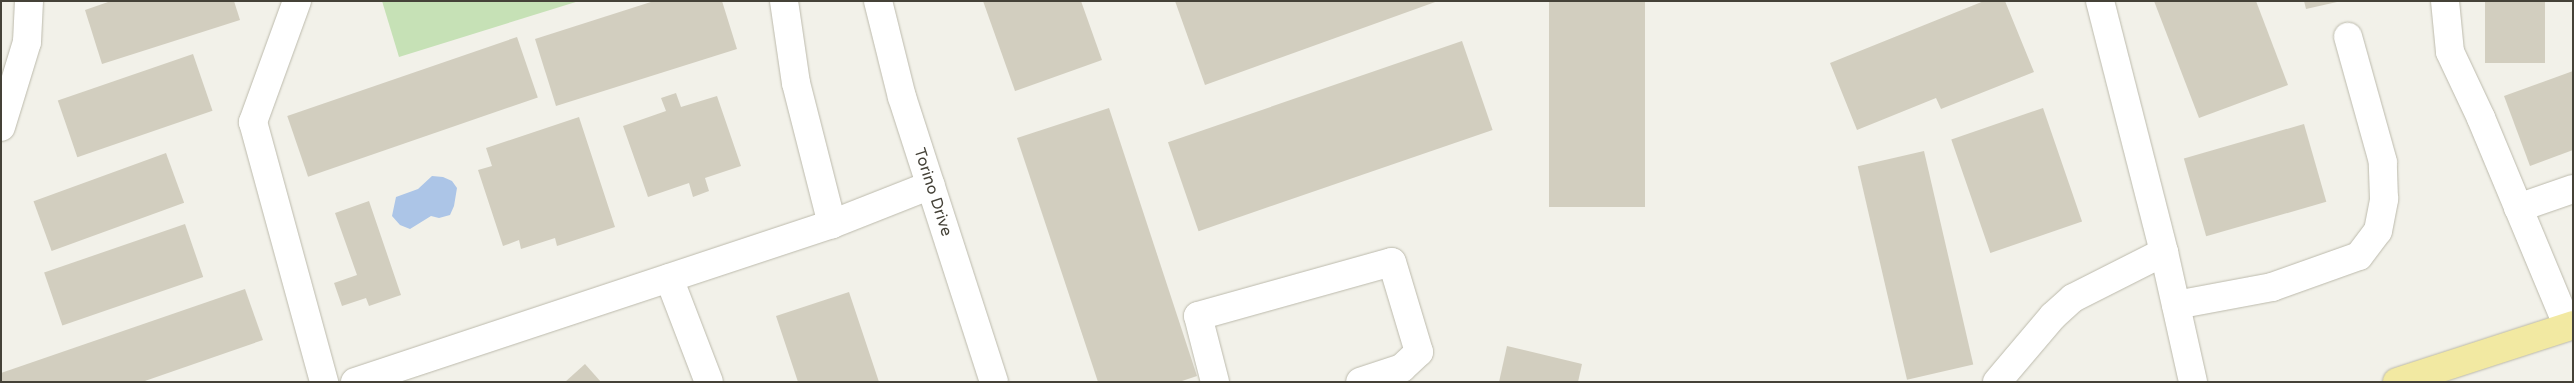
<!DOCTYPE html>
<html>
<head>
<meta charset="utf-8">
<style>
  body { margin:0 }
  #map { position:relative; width:2574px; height:383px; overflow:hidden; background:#f2f1e9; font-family:"Varela Round",sans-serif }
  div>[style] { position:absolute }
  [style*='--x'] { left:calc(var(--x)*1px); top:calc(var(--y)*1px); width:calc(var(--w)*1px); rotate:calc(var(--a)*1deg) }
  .green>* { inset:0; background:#c6e1b6 }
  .water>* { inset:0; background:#acc5e7 }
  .building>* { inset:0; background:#d2cebf; transform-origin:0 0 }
  .roads { filter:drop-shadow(0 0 1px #bcbaac) drop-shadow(0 0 1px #bcbaac) }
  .minor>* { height:28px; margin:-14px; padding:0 14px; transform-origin:14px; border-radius:14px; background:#fff }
  .major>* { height:28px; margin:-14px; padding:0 14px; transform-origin:14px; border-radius:14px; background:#f2e9a2 }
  span { translate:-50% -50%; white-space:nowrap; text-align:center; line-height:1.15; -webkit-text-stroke:5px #fff; paint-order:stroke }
  .street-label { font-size:16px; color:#454238 }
  .frame { position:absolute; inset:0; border:2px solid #454238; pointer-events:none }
</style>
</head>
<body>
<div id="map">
  <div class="green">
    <div style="clip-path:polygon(382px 1px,579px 1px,399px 57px)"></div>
  </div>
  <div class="water">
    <div style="clip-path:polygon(432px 176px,443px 177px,452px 181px,457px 188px,454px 206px,450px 215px,439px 218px,431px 216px,410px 229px,400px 225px,392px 216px,396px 197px,418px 189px)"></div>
  </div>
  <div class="building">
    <div style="clip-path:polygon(111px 1px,234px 1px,240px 20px,102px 64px,85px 10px)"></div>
    <div style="clip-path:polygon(654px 1px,722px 1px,737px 49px,556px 106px,535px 39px)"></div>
    <div style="clip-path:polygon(983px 1px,1081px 1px,1102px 60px,1015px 91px)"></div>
    <div style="clip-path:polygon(1175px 1px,1438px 1px,1205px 85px)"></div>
    <div style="left:1549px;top:1px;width:96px;height:206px"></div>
    <div style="clip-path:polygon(1984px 1px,2005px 1px,2034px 72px,1941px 109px,1936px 98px,1857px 130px,1830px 63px)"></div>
    <div style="clip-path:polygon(2154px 1px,2256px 1px,2288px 85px,2199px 118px)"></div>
    <div style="clip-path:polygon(2304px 1px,2336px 1px,2337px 2px,2306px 9px)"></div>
    <div style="left:2485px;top:1px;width:60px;height:62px"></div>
    <div style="left:517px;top:37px;width:64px;height:243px;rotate:71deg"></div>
    <div style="left:1462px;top:41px;width:94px;height:311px;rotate:71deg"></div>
    <div style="left:193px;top:54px;width:60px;height:143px;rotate:71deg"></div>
    <div style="clip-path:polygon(2573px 71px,2573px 150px,2530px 166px,2504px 96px)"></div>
    <div style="clip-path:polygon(676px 93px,681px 107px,717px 96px,741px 166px,705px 178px,709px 191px,693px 197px,689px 183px,648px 197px,623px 126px,666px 111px,661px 98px)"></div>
    <div style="clip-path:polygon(1109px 108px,1197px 376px,1179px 382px,1098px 382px,1017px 138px)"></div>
    <div style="left:2043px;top:108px;width:120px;height:97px;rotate:71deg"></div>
    <div style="clip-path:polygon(579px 117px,615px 227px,557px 246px,555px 238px,521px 249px,519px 240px,503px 246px,478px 170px,492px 166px,486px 148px)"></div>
    <div style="left:2304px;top:124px;width:81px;height:125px;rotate:74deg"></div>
    <div style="left:1924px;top:151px;width:219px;height:68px;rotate:77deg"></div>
    <div style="left:166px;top:153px;width:53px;height:141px;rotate:70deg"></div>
    <div style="clip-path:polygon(369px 201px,401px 295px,369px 306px,366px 298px,342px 306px,334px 283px,357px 275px,335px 213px)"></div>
    <div style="left:185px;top:224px;width:56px;height:149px;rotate:71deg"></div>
    <div style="clip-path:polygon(245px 289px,263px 340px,142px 382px,1px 382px,1px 373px)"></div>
    <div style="clip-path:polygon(849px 292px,879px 382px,798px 382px,776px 316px)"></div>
    <div style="clip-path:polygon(1507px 346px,1582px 364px,1578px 382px,1499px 382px)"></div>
    <div style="clip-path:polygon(585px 364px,601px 382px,565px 382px)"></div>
  </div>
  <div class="roads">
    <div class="minor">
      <div style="--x:297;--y:1;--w:129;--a:110"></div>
      <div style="--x:253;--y:122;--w:270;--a:74.7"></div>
      <div style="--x:784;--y:1;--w:83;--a:81.7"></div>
      <div style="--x:796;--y:83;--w:146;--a:75.7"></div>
      <div style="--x:832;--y:224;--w:106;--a:-21.5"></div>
      <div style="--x:878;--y:1;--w:99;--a:76"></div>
      <div style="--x:902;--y:97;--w:299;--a:72.1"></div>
      <div style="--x:2100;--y:1;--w:259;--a:75.7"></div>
      <div style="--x:2164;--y:252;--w:133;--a:77.4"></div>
      <div style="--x:2445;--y:1;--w:51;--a:84.4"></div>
      <div style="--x:2450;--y:52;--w:73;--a:64.8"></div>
      <div style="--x:2481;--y:118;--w:226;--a:67.4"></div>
      <div style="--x:1;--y:127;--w:89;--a:-73"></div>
      <div style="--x:27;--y:42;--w:41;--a:-87.2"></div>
      <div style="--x:2518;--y:208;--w:58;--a:-19.1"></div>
      <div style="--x:669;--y:278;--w:111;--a:69"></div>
      <div style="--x:2176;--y:305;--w:98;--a:-10.6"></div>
      <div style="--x:2272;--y:287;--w:92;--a:-19.6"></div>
      <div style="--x:2359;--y:256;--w:31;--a:-53"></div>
      <div style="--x:2378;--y:231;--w:33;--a:-79"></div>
      <div style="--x:2384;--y:199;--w:37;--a:-92"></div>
      <div style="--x:2383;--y:162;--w:130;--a:-105.6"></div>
      <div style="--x:355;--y:382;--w:502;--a:-18.33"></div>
      <div style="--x:1215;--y:382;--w:68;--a:-104.4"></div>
      <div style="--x:1198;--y:316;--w:201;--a:-15.6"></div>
      <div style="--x:1392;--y:262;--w:94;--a:73.3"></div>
      <div style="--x:1419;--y:352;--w:23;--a:137"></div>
      <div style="--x:1402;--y:368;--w:44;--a:161.6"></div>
      <div style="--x:1997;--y:382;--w:87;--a:-49.7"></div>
      <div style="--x:2053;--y:316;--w:27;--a:-42"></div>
      <div style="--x:2073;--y:298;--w:102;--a:-26.8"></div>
    </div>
    <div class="major">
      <div style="--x:2397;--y:382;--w:185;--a:-17.9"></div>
    </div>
  </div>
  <div class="street-label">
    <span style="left:933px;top:192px;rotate:72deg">Torino Drive</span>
  </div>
  <div class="frame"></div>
</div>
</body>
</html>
